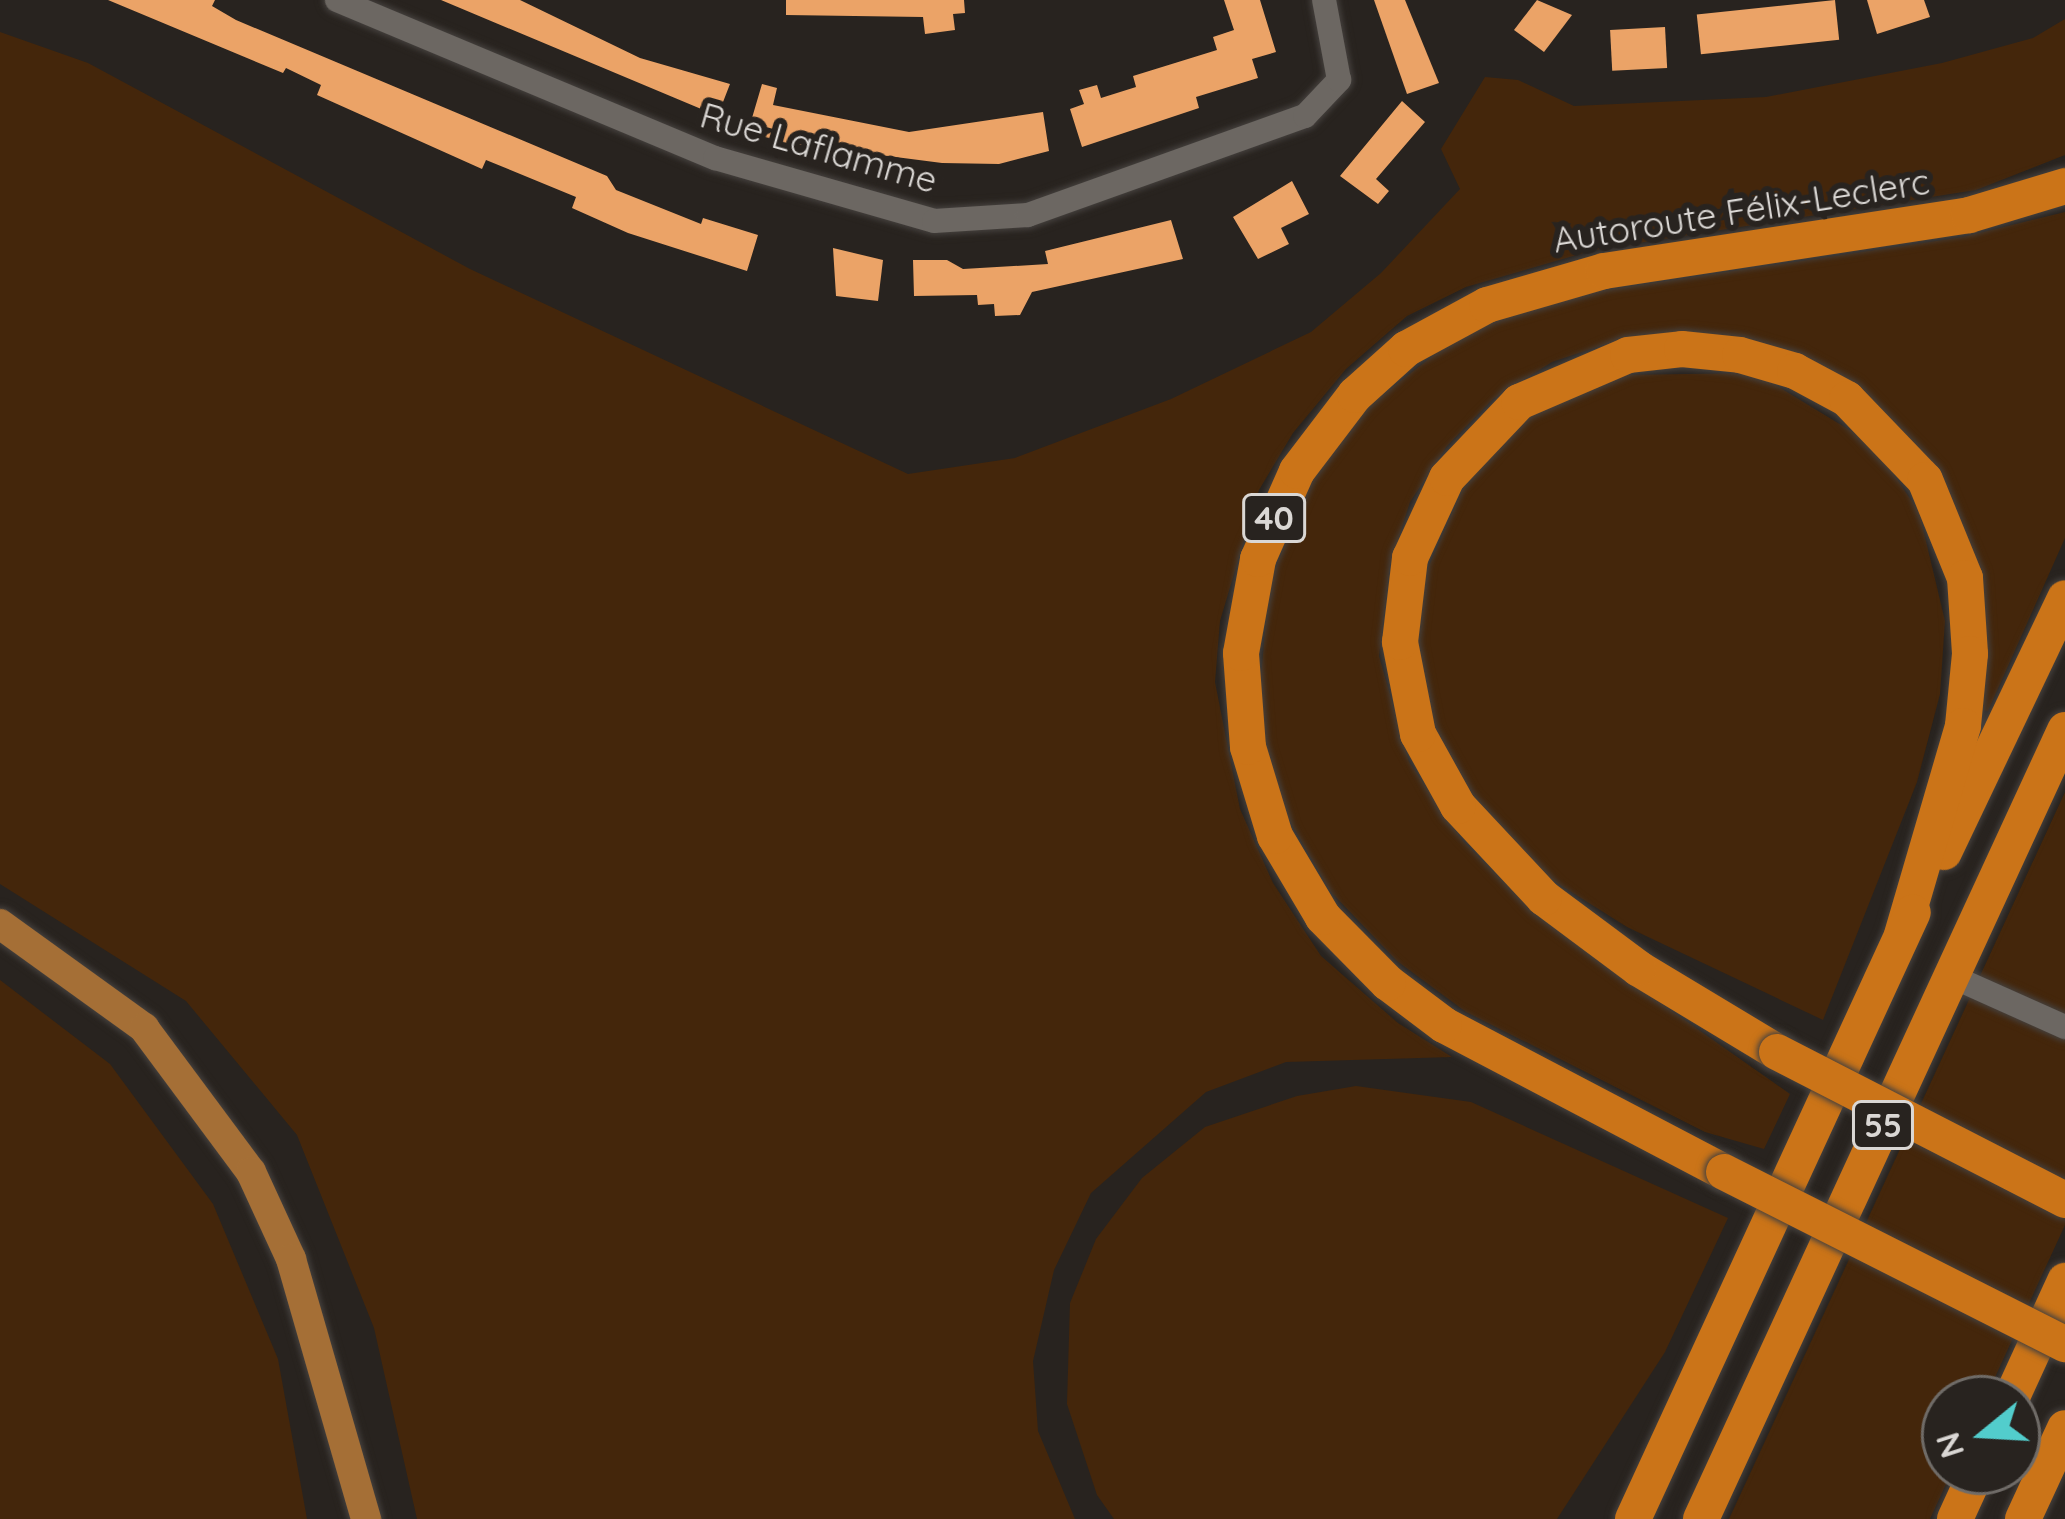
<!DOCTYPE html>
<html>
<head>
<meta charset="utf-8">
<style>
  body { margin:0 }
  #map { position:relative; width:2065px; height:1519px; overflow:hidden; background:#28231f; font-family:Quicksand,sans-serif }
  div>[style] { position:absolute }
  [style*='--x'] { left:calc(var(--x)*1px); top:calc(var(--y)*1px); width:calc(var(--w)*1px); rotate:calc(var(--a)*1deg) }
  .green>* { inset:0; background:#44260b }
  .building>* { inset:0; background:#eba367; transform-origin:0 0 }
  .roads { filter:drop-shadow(0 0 3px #45413e) drop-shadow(0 0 3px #45413e) }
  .minor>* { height:24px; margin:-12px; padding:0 12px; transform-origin:12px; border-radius:12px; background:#6c6762 }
  .major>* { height:30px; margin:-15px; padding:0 15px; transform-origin:15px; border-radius:15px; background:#a56f36 }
  .highway>* { height:36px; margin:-18px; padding:0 18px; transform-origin:18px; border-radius:18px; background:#cb7418 }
  .bridges { filter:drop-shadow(0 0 3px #45413e) drop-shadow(0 0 3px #45413e) }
  .highway-bridge>* { height:36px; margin:-18px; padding:0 18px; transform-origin:18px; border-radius:18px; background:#cb7418 }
  span { translate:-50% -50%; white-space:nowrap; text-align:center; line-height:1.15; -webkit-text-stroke:12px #28231f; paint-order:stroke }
  .shield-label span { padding:3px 9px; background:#28231f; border:3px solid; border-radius:9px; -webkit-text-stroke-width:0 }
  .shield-label { font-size:33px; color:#dad7d4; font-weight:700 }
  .street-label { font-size:36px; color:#dad7d4 }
  .north { position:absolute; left:1921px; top:1375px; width:120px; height:120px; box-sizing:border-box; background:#28231f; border:3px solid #6f6b67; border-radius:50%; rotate:252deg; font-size:33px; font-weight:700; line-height:48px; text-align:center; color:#dad7d4 }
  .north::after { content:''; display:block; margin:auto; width:42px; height:54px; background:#52cdcc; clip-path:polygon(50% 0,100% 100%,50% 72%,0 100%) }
</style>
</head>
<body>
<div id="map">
  <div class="green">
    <div style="clip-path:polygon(2065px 19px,2065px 155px,1976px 190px,1594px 250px,1466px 287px,1407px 316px,1346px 369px,1293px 433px,1259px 490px,1220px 621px,1215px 682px,1240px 809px,1273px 883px,1321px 956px,1398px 1023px,1452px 1057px,1286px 1062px,1206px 1092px,1091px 1193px,1054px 1270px,1033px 1361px,1038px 1431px,1075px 1519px,417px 1519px,374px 1328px,297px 1135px,186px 1001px,0 884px,0 32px,88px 63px,470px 269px,908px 474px,1015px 458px,1171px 399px,1311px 332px,1381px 273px,1460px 189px,1441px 149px,1485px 77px,1518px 80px,1574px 106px,1766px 97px,1942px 63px,2033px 38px)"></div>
    <div style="clip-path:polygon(2065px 212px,2065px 538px,1988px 711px,1980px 710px,1974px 556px,1962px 523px,1945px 486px,1872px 403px,1615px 341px,1552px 362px,1493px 399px,1447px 446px,1410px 502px,1390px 565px,1379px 656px,1409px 762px,1462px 840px,1538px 917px,1790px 1094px,1764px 1149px,1705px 1132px,1466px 1012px,1397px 961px,1330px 891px,1279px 802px,1258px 713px,1269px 585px,1308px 486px,1367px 407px,1456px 338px,1558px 297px,1963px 237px)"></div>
    <div style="clip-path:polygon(1756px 373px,1874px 445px,1919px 512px,1945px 621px,1940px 694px,1917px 782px,1823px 1020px,1627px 927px,1546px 876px,1464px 791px,1419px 702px,1415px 598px,1474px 463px,1517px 422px,1618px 375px)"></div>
    <div style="clip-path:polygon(2065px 792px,2065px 1225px,1985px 1399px,1945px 1399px,1945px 1471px,1952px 1471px,1930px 1519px,1729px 1519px)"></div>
    <div style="clip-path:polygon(0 980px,110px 1064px,213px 1204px,278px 1359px,307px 1519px,0 1519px)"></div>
    <div style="clip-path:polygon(1356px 1086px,1471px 1102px,1728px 1218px,1665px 1352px,1557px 1519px,1114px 1519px,1097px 1495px,1067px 1404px,1070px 1303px,1096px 1239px,1142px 1178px,1205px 1127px,1297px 1096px)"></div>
  </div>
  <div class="building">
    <div style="clip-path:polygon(108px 0,215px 0,212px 6px,236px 20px,607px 176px,616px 190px,701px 224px,703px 218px,758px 235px,747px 271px,628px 233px,572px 208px,576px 197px,486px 160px,482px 169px,317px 95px,321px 85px,286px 68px,283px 73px)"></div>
    <div style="clip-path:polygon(441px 0,520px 0,640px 58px,730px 84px,718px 115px,706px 111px)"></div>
    <div style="clip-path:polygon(786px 0,964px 0,965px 13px,953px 14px,955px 30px,925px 34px,923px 17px,786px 15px)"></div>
    <div style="clip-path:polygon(1224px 0,1260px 0,1276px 52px,1252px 59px,1258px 78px,1196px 97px,1199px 108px,1082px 147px,1070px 109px,1084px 104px,1079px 90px,1097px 85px,1101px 98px,1136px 87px,1133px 76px,1217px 50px,1213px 37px,1234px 30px)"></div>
    <div style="clip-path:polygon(1374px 0,1405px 0,1439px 83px,1407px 94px)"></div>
    <div style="clip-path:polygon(1537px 0,1572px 15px,1544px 52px,1514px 30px)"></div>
    <div style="left:1835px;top:0;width:40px;height:139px;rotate:84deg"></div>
    <div style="clip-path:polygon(1867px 0,1924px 0,1930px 17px,1877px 34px)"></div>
    <div style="left:1665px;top:27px;width:41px;height:55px;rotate:87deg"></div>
    <div style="clip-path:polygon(762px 84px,777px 88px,773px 105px,909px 132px,1043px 112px,1049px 151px,999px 164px,942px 163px,764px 140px,747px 135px)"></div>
    <div style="clip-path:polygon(1402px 101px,1425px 122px,1376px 179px,1389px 191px,1378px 204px,1340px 176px)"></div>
    <div style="clip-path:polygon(1292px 181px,1309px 214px,1281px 228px,1289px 244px,1258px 259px,1233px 217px)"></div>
    <div style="clip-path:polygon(1171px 220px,1183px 259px,1032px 292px,1020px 315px,995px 316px,994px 304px,978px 305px,977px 295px,914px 296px,913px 260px,947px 260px,963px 269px,1048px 264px,1045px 251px)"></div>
    <div style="clip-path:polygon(833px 248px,883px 260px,878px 301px,836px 296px)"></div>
  </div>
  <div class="roads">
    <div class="minor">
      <div style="--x:337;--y:0;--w:410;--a:22.7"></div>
      <div style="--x:715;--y:158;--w:228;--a:16"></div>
      <div style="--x:934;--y:221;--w:94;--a:-3.7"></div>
      <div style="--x:1028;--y:215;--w:294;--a:-19.7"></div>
      <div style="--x:1305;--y:116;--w:50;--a:-46.6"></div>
      <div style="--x:1339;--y:80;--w:81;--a:-100.6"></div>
      <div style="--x:1951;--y:976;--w:125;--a:24.1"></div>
    </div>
    <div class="major">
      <div style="--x:0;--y:924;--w:178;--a:35.8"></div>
      <div style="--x:144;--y:1028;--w:179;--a:53.4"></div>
      <div style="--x:251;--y:1172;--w:96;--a:65.3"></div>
      <div style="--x:291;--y:1259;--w:271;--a:73.9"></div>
    </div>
    <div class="highway">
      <div style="--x:1944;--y:852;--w:281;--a:-64.5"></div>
      <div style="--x:1777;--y:1052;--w:162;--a:-148.9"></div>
      <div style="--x:1638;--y:968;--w:117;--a:-143.3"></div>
      <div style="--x:1544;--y:898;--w:126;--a:-133.1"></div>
      <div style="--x:1458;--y:806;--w:82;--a:-119.1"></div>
      <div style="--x:1418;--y:734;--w:94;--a:-101.1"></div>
      <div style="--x:1400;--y:642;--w:85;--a:-83.2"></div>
      <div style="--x:1410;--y:558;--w:88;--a:-65.2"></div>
      <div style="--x:1447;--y:478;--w:105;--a:-46.5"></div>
      <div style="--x:1519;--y:402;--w:119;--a:-23.3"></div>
      <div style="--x:1628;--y:355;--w:54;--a:-6.3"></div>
      <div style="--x:1682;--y:349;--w:58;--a:5.9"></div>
      <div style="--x:1740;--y:355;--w:57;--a:16.2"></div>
      <div style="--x:1795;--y:371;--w:59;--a:28.3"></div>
      <div style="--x:1847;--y:399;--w:112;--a:46.1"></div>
      <div style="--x:1925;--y:480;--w:106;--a:67.8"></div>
      <div style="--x:1965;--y:578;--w:76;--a:86.2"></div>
      <div style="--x:1970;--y:654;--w:72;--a:95.6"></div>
      <div style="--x:1963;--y:726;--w:217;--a:106.3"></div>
      <div style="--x:1724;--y:1172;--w:316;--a:-152.3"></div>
      <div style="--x:1444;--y:1025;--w:70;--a:-143.1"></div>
      <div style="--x:1388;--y:983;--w:93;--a:-134.6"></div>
      <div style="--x:1323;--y:917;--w:94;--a:-120.7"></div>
      <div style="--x:1275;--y:836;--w:93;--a:-106.9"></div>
      <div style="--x:1248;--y:747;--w:94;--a:-94.3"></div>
      <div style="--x:1241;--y:653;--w:96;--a:-79.7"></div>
      <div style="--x:1258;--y:559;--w:96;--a:-66.1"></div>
      <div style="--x:1297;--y:471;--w:96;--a:-52.7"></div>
      <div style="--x:1355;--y:395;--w:69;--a:-42"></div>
      <div style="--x:1406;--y:349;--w:92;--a:-28.5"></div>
      <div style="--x:1487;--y:305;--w:122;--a:-16.2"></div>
      <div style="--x:1604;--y:271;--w:369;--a:-8.7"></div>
      <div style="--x:1969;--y:215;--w:100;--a:-16.8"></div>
      <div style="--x:2011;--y:1399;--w:130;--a:-65.4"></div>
      <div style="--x:1633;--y:1519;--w:668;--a:-65.24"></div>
      <div style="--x:1701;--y:1519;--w:869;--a:-65.23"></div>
      <div style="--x:1955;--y:1519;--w:53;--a:-65.4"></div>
      <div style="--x:2023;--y:1519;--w:100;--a:-65.2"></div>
    </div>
  </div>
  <div class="bridges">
    <div class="highway-bridge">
      <div style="--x:1777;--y:1052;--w:324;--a:27.2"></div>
      <div style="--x:1724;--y:1172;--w:382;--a:26.8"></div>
    </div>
  </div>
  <div class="shield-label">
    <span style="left:1274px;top:518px">40</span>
    <span style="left:1883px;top:1125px">55</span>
  </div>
  <div class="street-label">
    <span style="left:819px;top:147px;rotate:16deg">Rue Laflamme</span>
    <span style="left:1741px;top:210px;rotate:-9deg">Autoroute Félix-Leclerc</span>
  </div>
  <div class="north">N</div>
</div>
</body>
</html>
